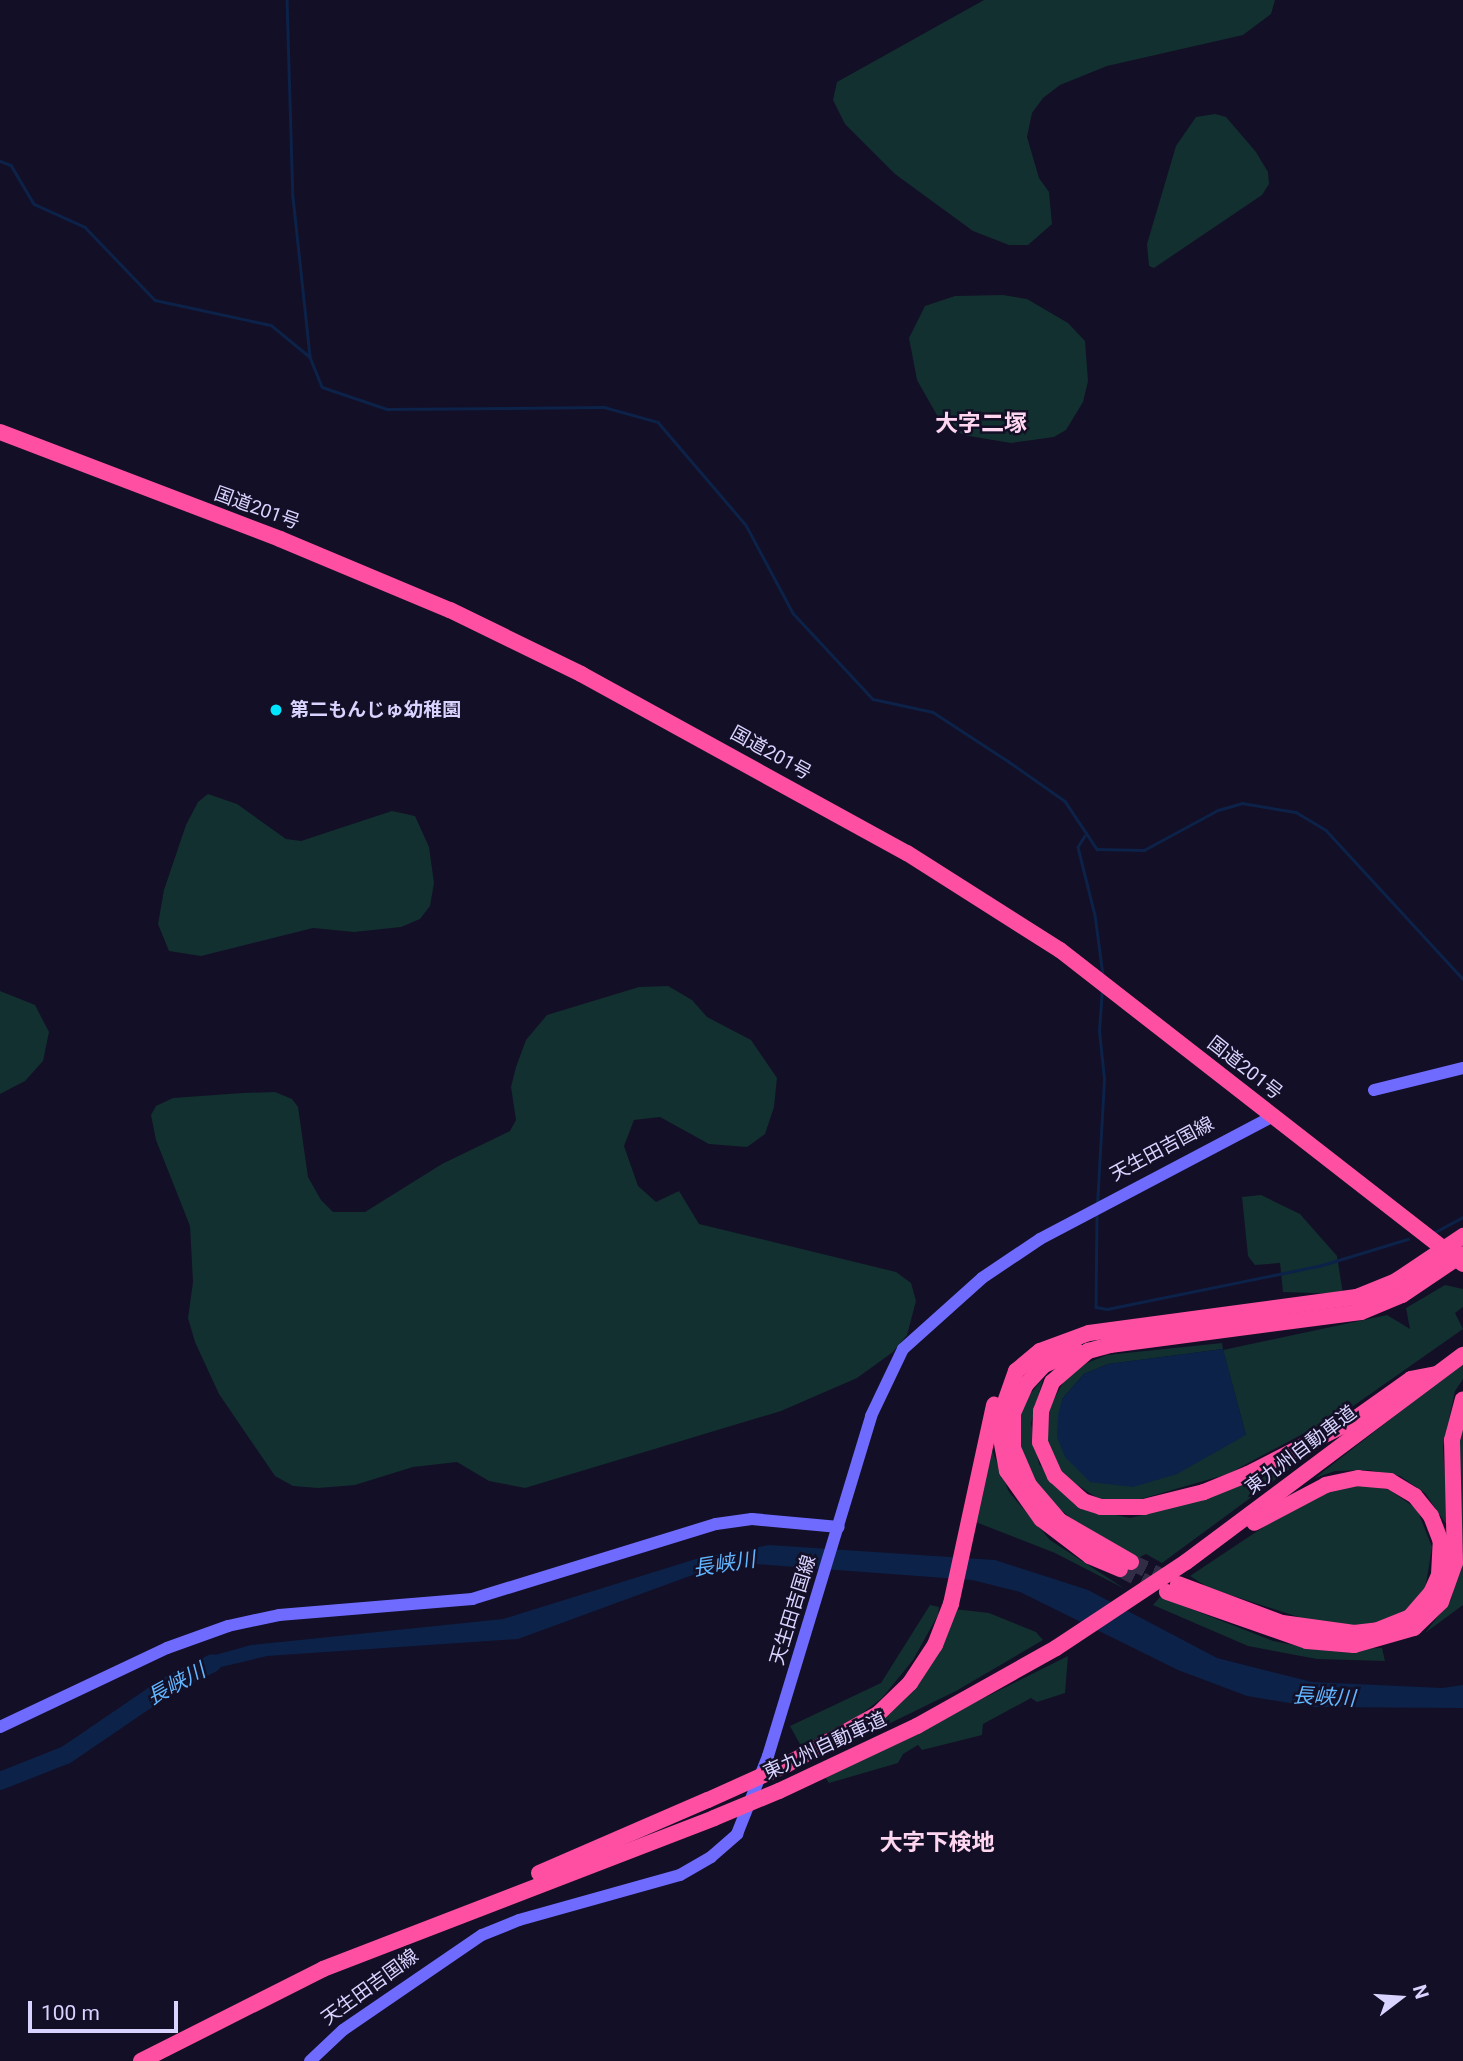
<!DOCTYPE html>
<html>
<head>
<meta charset="utf-8">
<style>
  body { margin:0 }
  #map { position:relative; width:1463px; height:2061px; overflow:hidden; background:#130f26; font-family:Roboto,"Noto Sans JP",sans-serif }
  div>[style] { position:absolute }
  [style*='--x'] { left:calc(var(--x)*1px); top:calc(var(--y)*1px); width:calc(var(--w)*1px); rotate:calc(var(--a)*1deg) }
  .green>* { inset:0; background:#12302f }
  .water>* { inset:0; background:#0c2248 }
  .stream>* { height:2.5px; margin:-1.25px; padding:0 1.25px; transform-origin:1.25px; border-radius:1.25px; background:#0c2248 }
  .river>* { height:18px; margin:-9px; padding:0 9px; transform-origin:9px; border-radius:9px; background:#0c2248 }
  .highway-tunnel>* { height:16px; margin-top:-8px; transform-origin:0; background:repeating-linear-gradient(90deg,#312d47 0 16px,transparent 0 24px) }
  .secondary>* { height:12px; margin:-6px; padding:0 6px; transform-origin:6px; border-radius:6px; background:#6f6bff }
  .highway>* { height:16px; margin:-8px; padding:0 8px; transform-origin:8px; border-radius:8px; background:#ff4fa3 }
  .highway-bridge>* { height:16px; margin:-8px; padding:0 8px; transform-origin:8px; border-radius:8px; background:#ff4fa3 }
  .dots>* { width:19px; height:19px; translate:-50% -50%; box-sizing:border-box; border:4px solid #130f26; border-radius:50% }
  span { translate:-50% -50%; white-space:nowrap; text-align:center; line-height:1.15; -webkit-text-stroke:5px #130f26; paint-order:stroke }
  .street-label { font-size:19px; color:#d9d4ff }
  .poi-label { font-size:19px; color:#d9d4ff; font-weight:700 }
  .left { translate:0 -50%; text-align:left }
  .water-label { font-size:21px; color:#62b6ff; font-style:italic }
  .quarter-label { font-size:23px; color:#ffd6f0; font-weight:700 }
  .north { position:absolute; left:1365px; top:1963px; width:70px; height:70px; -webkit-text-stroke:5px #130f26; paint-order:stroke; rotate:73deg; font-size:19px; font-weight:700; line-height:28px; text-align:center; color:#d9d4ff }
  .north::after { content:''; display:block; margin:auto; width:24px; height:32px; background:#d9d4ff; clip-path:polygon(50% 0,100% 100%,50% 72%,0 100%) }
  .scale { position:absolute; left:28px; top:2001px; width:150px; height:32px; box-sizing:border-box; border:4px solid #d9d4ff; border-top:0; padding-left:9px; font-size:21px; line-height:24px; white-space:nowrap; color:#d9d4ff; -webkit-text-stroke:5px #130f26; paint-order:stroke }
</style>
</head>
<body>
<div id="map">
  <div class="green">
    <div style="clip-path:polygon(984px 0,1275px 0,1271px 14px,1243px 35px,1107px 66px,1060px 85px,1043px 98px,1032px 113px,1027px 137px,1039px 178px,1049px 192px,1052px 224px,1028px 245px,1009px 245px,973px 231px,895px 174px,845px 124px,833px 100px,837px 82px)"></div>
    <div style="clip-path:polygon(1215px 114px,1226px 117px,1256px 152px,1268px 172px,1269px 184px,1262px 195px,1154px 268px,1149px 266px,1147px 244px,1176px 146px,1196px 117px)"></div>
    <div style="clip-path:polygon(1003px 295px,1027px 299px,1068px 323px,1085px 341px,1088px 381px,1083px 402px,1066px 430px,1054px 437px,1011px 443px,963px 435px,938px 417px,917px 380px,909px 338px,925px 306px,955px 296px)"></div>
    <div style="clip-path:polygon(208px 794px,237px 804px,286px 839px,301px 841px,392px 811px,415px 816px,429px 847px,434px 883px,430px 906px,420px 919px,401px 927px,354px 932px,313px 928px,201px 956px,169px 951px,158px 924px,164px 890px,186px 825px,198px 802px)"></div>
    <div style="clip-path:polygon(668px 986px,692px 1000px,707px 1017px,751px 1040px,777px 1078px,774px 1107px,765px 1134px,747px 1147px,709px 1144px,660px 1117px,634px 1120px,624px 1146px,638px 1186px,656px 1202px,679px 1191px,699px 1224px,896px 1272px,911px 1283px,916px 1301px,907px 1335px,893px 1352px,857px 1378px,781px 1411px,525px 1488px,489px 1481px,457px 1462px,413px 1467px,355px 1485px,318px 1488px,293px 1486px,275px 1476px,219px 1394px,195px 1342px,188px 1318px,193px 1282px,190px 1226px,156px 1140px,151px 1115px,156px 1106px,173px 1098px,243px 1093px,275px 1092px,292px 1099px,298px 1107px,308px 1177px,321px 1200px,333px 1212px,365px 1212px,442px 1164px,510px 1131px,516px 1120px,511px 1087px,516px 1067px,526px 1040px,547px 1015px,639px 987px)"></div>
    <div style="clip-path:polygon(0 991px,35px 1005px,49px 1032px,43px 1061px,25px 1081px,0 1094px)"></div>
    <div style="clip-path:polygon(1261px 1195px,1300px 1214px,1337px 1256px,1343px 1294px,1283px 1292px,1280px 1263px,1255px 1265px,1248px 1256px,1242px 1197px)"></div>
    <div style="clip-path:polygon(1445px 1285px,1463px 1289px,1463px 1307px,1455px 1313px,1463px 1329px,1349px 1409px,1228px 1474px,1141px 1499px,1099px 1499px,1062px 1475px,1047px 1440px,1049px 1408px,1065px 1379px,1087px 1363px,1107px 1355px,1222px 1343px,1223px 1349px,1108px 1364px,1084px 1374px,1062px 1399px,1246px 1435px,1223px 1350px,1387px 1315px,1410px 1329px,1406px 1308px)"></div>
    <div style="clip-path:polygon(1463px 1363px,1463px 1379px,1455px 1391px,1443px 1447px,1448px 1527px,1425px 1493px,1400px 1476px,1369px 1470px,1335px 1471px,1315px 1478px)"></div>
    <div style="clip-path:polygon(1043px 1379px,1031px 1423px,1039px 1464px,1078px 1507px,1130px 1518px,1164px 1510px,1308px 1450px,1310px 1454px,1162px 1563px,1146px 1554px,1136px 1559px,1091px 1534px,1052px 1503px,1031px 1475px,1017px 1435px,1023px 1402px)"></div>
    <div style="clip-path:polygon(1463px 1416px,1463px 1605px,1425px 1633px,1451px 1600px,1463px 1552px,1457px 1464px)"></div>
    <div style="clip-path:polygon(991px 1448px,1009px 1492px,1050px 1540px,1125px 1589px,1055px 1553px,973px 1521px)"></div>
    <div style="clip-path:polygon(1364px 1484px,1390px 1490px,1417px 1509px,1432px 1547px,1425px 1590px,1409px 1608px,1388px 1621px,1332px 1628px,1209px 1588px,1190px 1576px,1277px 1518px,1335px 1488px)"></div>
    <div style="clip-path:polygon(1160px 1597px,1273px 1641px,1319px 1650px,1382px 1648px,1385px 1661px,1317px 1659px,1248px 1646px,1153px 1605px)"></div>
    <div style="clip-path:polygon(930px 1605px,939px 1607px,938px 1615px,913px 1660px,882px 1698px,855px 1719px,801px 1746px,790px 1726px,881px 1683px)"></div>
    <div style="clip-path:polygon(954px 1609px,989px 1613px,1036px 1632px,1043px 1640px,956px 1691px,827px 1754px,893px 1708px)"></div>
    <div style="clip-path:polygon(1068px 1656px,1065px 1693px,1037px 1702px,1031px 1698px,983px 1724px,982px 1735px,922px 1750px,918px 1745px,903px 1754px,898px 1763px,829px 1783px,825px 1777px)"></div>
  </div>
  <div class="water">
    <div style="clip-path:polygon(1223px 1349px,1246px 1435px,1177px 1474px,1133px 1487px,1090px 1482px,1065px 1457px,1057px 1437px,1058px 1415px,1062px 1399px,1084px 1374px,1108px 1364px)"></div>
    <div style="clip-path:polygon(769px 1545px,995px 1560px,1088px 1590px,1217px 1658px,1312px 1682px,1442px 1688px,1463px 1685px,1463px 1708px,1313px 1707px,1247px 1696px,1178px 1670px,1020px 1592px,972px 1580px,755px 1564px,709px 1569px,518px 1639px,267px 1656px,200px 1672px,185px 1670px,208px 1657px,251px 1645px,503px 1619px,699px 1558px)"></div>
  </div>
  <div class="stream">
    <div style="--x:287;--y:0;--w:197;--a:88.3"></div>
    <div style="--x:293;--y:197;--w:161;--a:83.9"></div>
    <div style="--x:310;--y:357;--w:32;--a:68"></div>
    <div style="--x:322;--y:387;--w:69;--a:18.7"></div>
    <div style="--x:387;--y:409;--w:217;--a:-0.5"></div>
    <div style="--x:604;--y:407;--w:56;--a:15.5"></div>
    <div style="--x:658;--y:422;--w:135;--a:49.5"></div>
    <div style="--x:746;--y:525;--w:100;--a:61.9"></div>
    <div style="--x:793;--y:613;--w:117;--a:47.1"></div>
    <div style="--x:873;--y:699;--w:61;--a:12.2"></div>
    <div style="--x:933;--y:712;--w:90;--a:33.2"></div>
    <div style="--x:1008;--y:761;--w:70;--a:35.1"></div>
    <div style="--x:1065;--y:801;--w:58;--a:56.3"></div>
    <div style="--x:1097;--y:849;--w:47;--a:1.2"></div>
    <div style="--x:1144;--y:850;--w:84;--a:-28.4"></div>
    <div style="--x:1218;--y:810;--w:25;--a:-16"></div>
    <div style="--x:1242;--y:803;--w:55;--a:9.5"></div>
    <div style="--x:1296;--y:812;--w:35;--a:31"></div>
    <div style="--x:1326;--y:830;--w:202;--a:47.4"></div>
    <div style="--x:0;--y:161;--w:12;--a:20"></div>
    <div style="--x:11;--y:165;--w:45;--a:59.5"></div>
    <div style="--x:34;--y:204;--w:56;--a:24.3"></div>
    <div style="--x:85;--y:227;--w:101;--a:46.2"></div>
    <div style="--x:155;--y:300;--w:119;--a:12.2"></div>
    <div style="--x:271;--y:325;--w:50;--a:39.4"></div>
    <div style="--x:1085;--y:836;--w:13;--a:122"></div>
    <div style="--x:1078;--y:847;--w:70;--a:76"></div>
    <div style="--x:1095;--y:915;--w:61;--a:82.4"></div>
    <div style="--x:1097;--y:1205;--w:126;--a:-86.8"></div>
    <div style="--x:1104;--y:1079;--w:48;--a:-95.9"></div>
    <div style="--x:1099;--y:1031;--w:39;--a:-86"></div>
    <div style="--x:1097;--y:1215;--w:92;--a:90.6"></div>
    <div style="--x:1096;--y:1307;--w:11;--a:10"></div>
    <div style="--x:1107;--y:1309;--w:216;--a:-11.5"></div>
    <div style="--x:1319;--y:1266;--w:93;--a:-16.9"></div>
    <div style="--x:1435;--y:1232;--w:32;--a:-28"></div>
  </div>
  <div class="river">
    <div style="--x:0;--y:1781;--w:71;--a:-21.5"></div>
    <div style="--x:66;--y:1755;--w:122;--a:-34.3"></div>
    <div style="--x:167;--y:1686;--w:51;--a:-26.6"></div>
  </div>
  <div class="highway-tunnel">
    <div style="--x:1131;--y:1562;--w:47;--a:25.5"></div>
    <div style="--x:1120;--y:1569;--w:46;--a:27.1"></div>
  </div>
  <div class="secondary">
    <div style="--x:1374;--y:1090;--w:92;--a:-13.9"></div>
    <div style="--x:0;--y:1727;--w:185;--a:-25.3"></div>
    <div style="--x:167;--y:1648;--w:65;--a:-19.8"></div>
    <div style="--x:228;--y:1626;--w:52;--a:-12.2"></div>
    <div style="--x:279;--y:1615;--w:194;--a:-4.7"></div>
    <div style="--x:472;--y:1599;--w:255;--a:-17.1"></div>
    <div style="--x:716;--y:1524;--w:36;--a:-8"></div>
    <div style="--x:752;--y:1519;--w:87;--a:5.3"></div>
    <div style="--x:310;--y:2061;--w:45;--a:-43.2"></div>
    <div style="--x:343;--y:2030;--w:168;--a:-34.4"></div>
    <div style="--x:482;--y:1935;--w:40;--a:-22"></div>
    <div style="--x:519;--y:1920;--w:167;--a:-15.6"></div>
    <div style="--x:680;--y:1875;--w:36;--a:-30"></div>
    <div style="--x:711;--y:1857;--w:35;--a:-41"></div>
    <div style="--x:737;--y:1834;--w:84;--a:-68.3"></div>
    <div style="--x:768;--y:1756;--w:355;--a:-73.1"></div>
    <div style="--x:871;--y:1416;--w:74;--a:-64.5"></div>
    <div style="--x:903;--y:1349;--w:106;--a:-41.9"></div>
    <div style="--x:982;--y:1278;--w:70;--a:-33.9"></div>
    <div style="--x:1040;--y:1239;--w:263;--a:-27.8"></div>
  </div>
  <div class="highway">
    <div style="--x:0;--y:432;--w:300;--a:20.9"></div>
    <div style="--x:280;--y:539;--w:184;--a:22.7"></div>
    <div style="--x:450;--y:610;--w:146;--a:26"></div>
    <div style="--x:581;--y:674;--w:372;--a:28.8"></div>
    <div style="--x:907;--y:853;--w:181;--a:32.4"></div>
    <div style="--x:1060;--y:950;--w:511;--a:37.92"></div>
    <div style="--x:1077;--y:1351;--w:36;--a:157"></div>
    <div style="--x:1044;--y:1365;--w:26;--a:133"></div>
    <div style="--x:1026;--y:1384;--w:32;--a:114"></div>
    <div style="--x:1013;--y:1413;--w:35;--a:90"></div>
    <div style="--x:1013;--y:1448;--w:40;--a:66.6"></div>
    <div style="--x:1029;--y:1485;--w:48;--a:49.3"></div>
    <div style="--x:1060;--y:1521;--w:82;--a:30"></div>
    <div style="--x:1436;--y:1374;--w:25;--a:169"></div>
    <div style="--x:1411;--y:1379;--w:72;--a:144.6"></div>
    <div style="--x:1352;--y:1421;--w:117;--a:153"></div>
    <div style="--x:1248;--y:1474;--w:48;--a:157.8"></div>
    <div style="--x:1204;--y:1492;--w:62;--a:166"></div>
    <div style="--x:1144;--y:1507;--w:43;--a:180"></div>
    <div style="--x:1101;--y:1507;--w:19;--a:-162"></div>
    <div style="--x:1083;--y:1501;--w:38;--a:-138"></div>
    <div style="--x:1055;--y:1476;--w:37;--a:-114"></div>
    <div style="--x:1040;--y:1442;--w:31;--a:-88"></div>
    <div style="--x:1041;--y:1411;--w:31;--a:-69"></div>
    <div style="--x:1052;--y:1382;--w:48;--a:-40.7"></div>
    <div style="--x:1088;--y:1351;--w:23;--a:-15"></div>
    <div style="--x:1110;--y:1345;--w:253;--a:-7.5"></div>
    <div style="--x:1361;--y:1312;--w:44;--a:-22.5"></div>
    <div style="--x:1402;--y:1295;--w:73;--a:-33.9"></div>
    <div style="--x:1120;--y:1569;--w:33;--a:-157"></div>
    <div style="--x:1090;--y:1556;--w:61;--a:-142.9"></div>
    <div style="--x:1041;--y:1519;--w:59;--a:-125.3"></div>
    <div style="--x:1007;--y:1471;--w:50;--a:-100.4"></div>
    <div style="--x:998;--y:1422;--w:54;--a:-70.6"></div>
    <div style="--x:1016;--y:1371;--w:31;--a:-40"></div>
    <div style="--x:1040;--y:1351;--w:52;--a:-20.2"></div>
    <div style="--x:1089;--y:1333;--w:270;--a:-7.7"></div>
    <div style="--x:1357;--y:1297;--w:42;--a:-22.3"></div>
    <div style="--x:1396;--y:1281;--w:81;--a:-33.9"></div>
    <div style="--x:1178;--y:1584;--w:111;--a:20.6"></div>
    <div style="--x:1282;--y:1623;--w:73;--a:7.9"></div>
    <div style="--x:1354;--y:1633;--w:24;--a:-7"></div>
    <div style="--x:1378;--y:1630;--w:35;--a:-22"></div>
    <div style="--x:1410;--y:1617;--w:32;--a:-49"></div>
    <div style="--x:1431;--y:1593;--w:20;--a:-66"></div>
    <div style="--x:1439;--y:1575;--w:33;--a:-87"></div>
    <div style="--x:1441;--y:1542;--w:28;--a:-111"></div>
    <div style="--x:1431;--y:1516;--w:26;--a:-129"></div>
    <div style="--x:1415;--y:1496;--w:29;--a:-149"></div>
    <div style="--x:1390;--y:1481;--w:32;--a:-175"></div>
    <div style="--x:1358;--y:1478;--w:33;--a:168"></div>
    <div style="--x:1326;--y:1485;--w:81;--a:152.2"></div>
    <div style="--x:1167;--y:1592;--w:148;--a:19.3"></div>
    <div style="--x:1307;--y:1641;--w:47;--a:4.9"></div>
    <div style="--x:1354;--y:1645;--w:62;--a:-15.8"></div>
    <div style="--x:1414;--y:1628;--w:37;--a:-44"></div>
    <div style="--x:1441;--y:1602;--w:41;--a:-70.3"></div>
    <div style="--x:1455;--y:1563;--w:123;--a:-91.4"></div>
    <div style="--x:1452;--y:1440;--w:42;--a:-75"></div>
    <div style="--x:786;--y:1765;--w:105;--a:-29"></div>
    <div style="--x:878;--y:1714;--w:45;--a:-44.1"></div>
    <div style="--x:910;--y:1683;--w:45;--a:-56.7"></div>
    <div style="--x:935;--y:1645;--w:44;--a:-68.7"></div>
    <div style="--x:951;--y:1604;--w:204;--a:-77.8"></div>
    <div style="--x:779;--y:1791;--w:153;--a:-25.2"></div>
    <div style="--x:917;--y:1726;--w:159;--a:-29.3"></div>
    <div style="--x:1056;--y:1648;--w:156;--a:-33.5"></div>
    <div style="--x:1186;--y:1562;--w:346;--a:-36.8"></div>
    <div style="--x:539;--y:1873;--w:184;--a:-23.4"></div>
    <div style="--x:141;--y:2061;--w:204;--a:-26.8"></div>
    <div style="--x:323;--y:1969;--w:419;--a:-21.1"></div>
  </div>
  <div class="highway-bridge">
    <div style="--x:708;--y:1800;--w:85;--a:-24.2"></div>
    <div style="--x:714;--y:1818;--w:70;--a:-22.6"></div>
  </div>
  <div class="dots">
    <div style="left:276px;top:710px;background:#00e5ff"></div>
  </div>
  <div class="street-label">
    <span style="left:257px;top:508px;rotate:20deg">国道201号</span>
    <span style="left:771px;top:753px;rotate:29deg">国道201号</span>
    <span style="left:1245px;top:1068px;rotate:38deg">国道201号</span>
    <span style="left:1162px;top:1149px;rotate:-28deg">天生田吉国線</span>
    <span style="left:1301px;top:1450px;rotate:-37deg">東九州自動車道</span>
    <span style="left:793px;top:1610px;rotate:-73deg">天生田吉国線</span>
    <span style="left:825px;top:1746px;rotate:-25deg">東九州自動車道</span>
    <span style="left:370px;top:1987px;rotate:-36deg">天生田吉国線</span>
  </div>
  <div class="poi-label">
    <span class="left" style="left:290px;top:710px">第二もんじゅ幼稚園</span>
  </div>
  <div class="water-label">
    <span style="left:724px;top:1564px;rotate:-9deg">長峡川</span>
    <span style="left:176px;top:1684px;rotate:-29deg">長峡川</span>
    <span style="left:1324px;top:1697px;rotate:3deg">長峡川</span>
  </div>
  <div class="quarter-label">
    <span style="left:981px;top:424px">大字二塚</span>
    <span style="left:937px;top:1843px">大字下検地</span>
  </div>
  <div class="north">N</div>
  <div class="scale">100 m</div>
</div>
</body>
</html>
